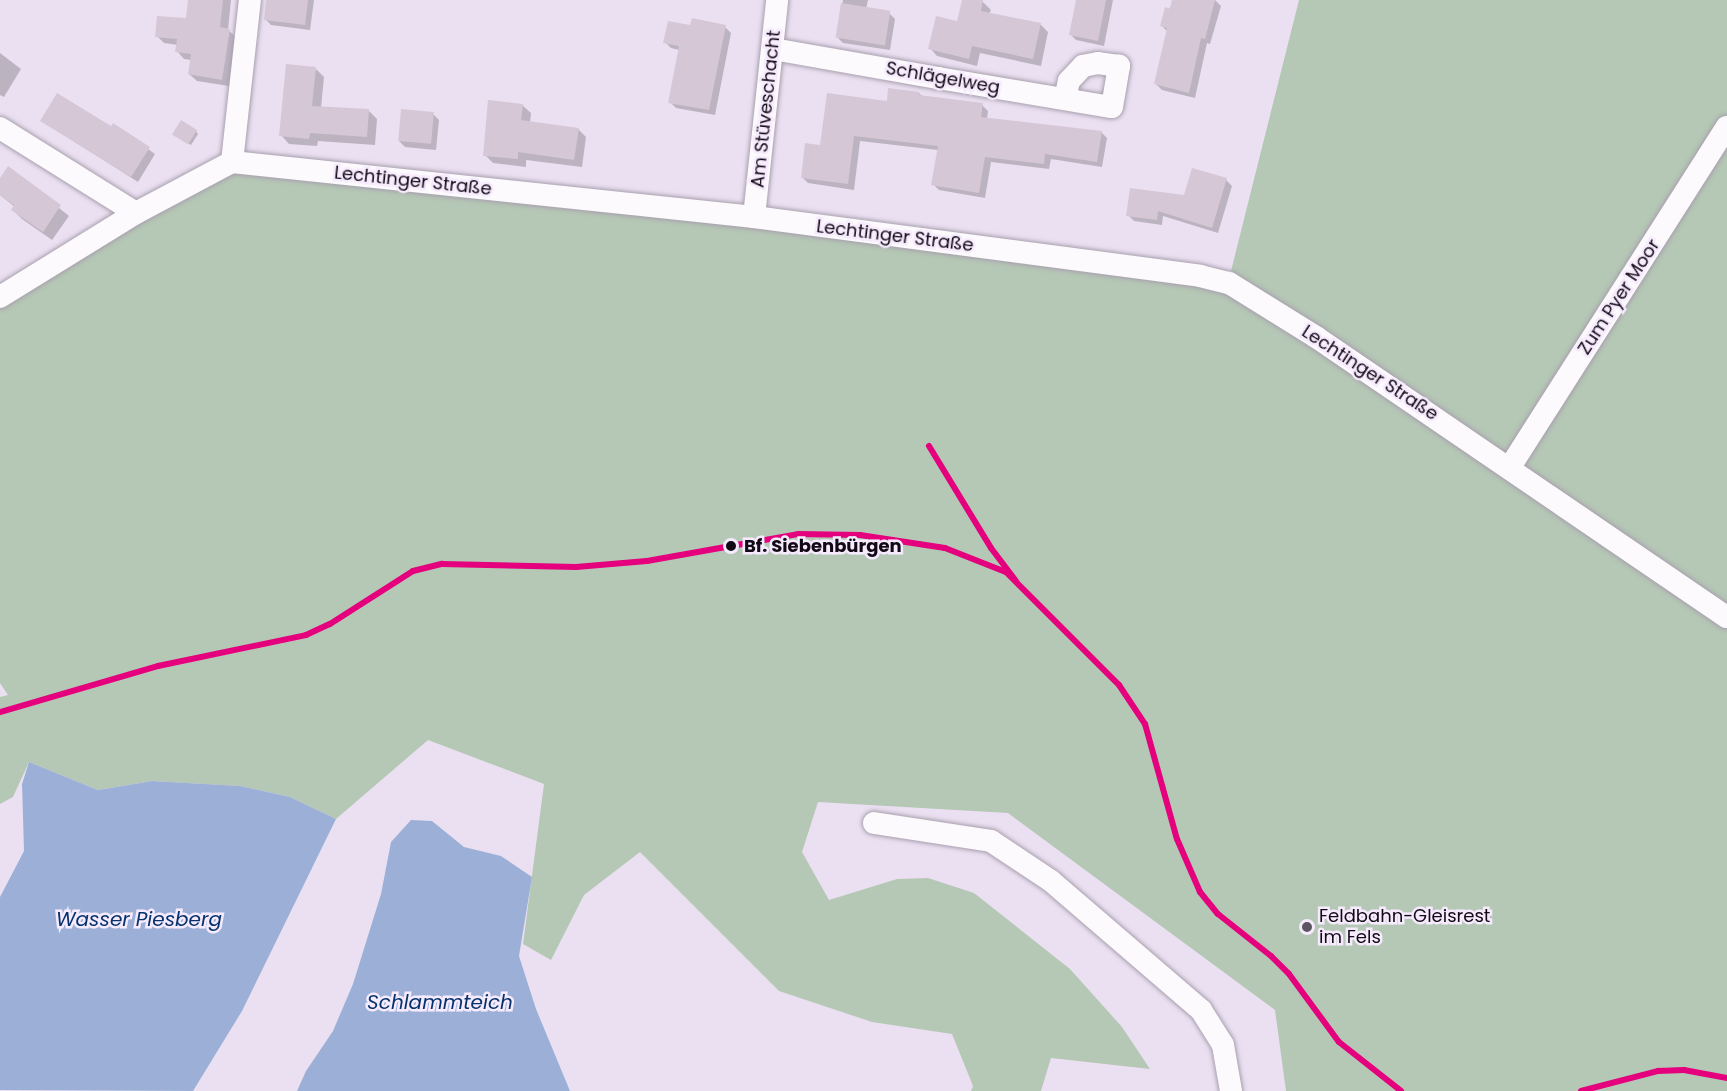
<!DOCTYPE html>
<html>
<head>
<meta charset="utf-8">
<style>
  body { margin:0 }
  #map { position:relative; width:1727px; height:1091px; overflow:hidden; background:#ebe0f2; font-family:Poppins,sans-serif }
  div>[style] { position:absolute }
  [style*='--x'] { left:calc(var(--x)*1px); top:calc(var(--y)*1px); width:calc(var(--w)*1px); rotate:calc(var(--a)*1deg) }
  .forest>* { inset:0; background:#b5c7b5 }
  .water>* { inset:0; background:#9cb0d7 }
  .shadow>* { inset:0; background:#0003 }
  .building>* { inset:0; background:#d6c7d6; transform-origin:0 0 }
  .roads { filter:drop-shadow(0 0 2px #a8a0ae) drop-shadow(0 0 2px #a8a0ae) }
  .minor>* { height:22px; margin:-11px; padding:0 11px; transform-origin:11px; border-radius:11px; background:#fcfafd }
  .rail-1>* { height:6px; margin:-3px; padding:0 3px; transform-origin:3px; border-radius:3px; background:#e5007d }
  .dots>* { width:16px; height:16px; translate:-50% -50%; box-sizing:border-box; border:3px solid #f6eafd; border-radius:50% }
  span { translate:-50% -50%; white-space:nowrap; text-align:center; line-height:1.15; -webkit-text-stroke:5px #f6eafd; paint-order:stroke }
  .street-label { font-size:18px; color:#110a15 }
  .stop-label { font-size:18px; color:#110a15; font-weight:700 }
  .left { translate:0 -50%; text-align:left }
  .poi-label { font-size:18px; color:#110a15 }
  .water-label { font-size:20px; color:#06336d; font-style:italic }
</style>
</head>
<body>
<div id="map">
  <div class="forest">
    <div style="clip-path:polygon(1299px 0,1727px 0,1727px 1091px,1286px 1091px,1275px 1010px,1008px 813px,818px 802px,802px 852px,829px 900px,897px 879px,928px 878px,974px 893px,1070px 969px,1122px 1027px,1150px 1069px,1051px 1058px,1041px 1091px,971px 1091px,973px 1086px,952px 1034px,872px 1022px,779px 991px,640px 852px,584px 895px,551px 960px,523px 944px,544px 784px,428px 740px,336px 819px,290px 797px,240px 786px,152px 781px,98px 790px,29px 762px,13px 797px,0 804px,0 697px,8px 695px,0 683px,0 297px,232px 162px,1228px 283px)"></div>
  </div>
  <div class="water">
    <div style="clip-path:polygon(29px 762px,98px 790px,152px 781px,240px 786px,290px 797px,336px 819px,242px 1011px,193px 1091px,0 1090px,0 897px,24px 851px,22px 784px)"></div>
    <div style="clip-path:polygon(411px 820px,432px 821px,464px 847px,501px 856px,532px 877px,519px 956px,536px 1009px,570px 1091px,297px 1091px,306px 1071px,333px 1031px,353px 984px,381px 894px,391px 842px)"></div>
  </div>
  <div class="shadow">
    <div style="clip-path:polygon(189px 0,231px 0,228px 30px,236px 37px,229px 86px,197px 81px,189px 74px,191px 60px,184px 59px,177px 51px,178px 45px,164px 43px,157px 36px,187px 19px)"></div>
    <div style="clip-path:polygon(268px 0,314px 0,310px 30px,271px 25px,265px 19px)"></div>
    <div style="clip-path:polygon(843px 0,868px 0,866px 9px,889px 13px,895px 19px,890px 50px,843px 43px,837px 37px)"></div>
    <div style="clip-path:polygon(964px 0,983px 2px,991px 10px,989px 14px,1040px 24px,1048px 32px,1041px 66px,980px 53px,977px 66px,937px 56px,930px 48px,958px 23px)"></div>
    <div style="clip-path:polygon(1077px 0,1113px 0,1104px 46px,1076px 40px,1070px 34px)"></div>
    <div style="clip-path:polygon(1174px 0,1215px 0,1221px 6px,1210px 44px,1207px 43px,1195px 98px,1162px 90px,1156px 84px,1168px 32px,1161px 25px)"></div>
    <div style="clip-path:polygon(691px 27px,725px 27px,731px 33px,715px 115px,676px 108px,670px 102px,679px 50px,671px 48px,665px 42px)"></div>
    <div style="clip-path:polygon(0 53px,21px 69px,4px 97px,0 95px)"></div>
    <div style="clip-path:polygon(316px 69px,324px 77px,321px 108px,369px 111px,377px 119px,375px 145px,318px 141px,317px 146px,289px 144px,281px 135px)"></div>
    <div style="clip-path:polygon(919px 93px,923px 97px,982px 105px,988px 111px,987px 119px,1101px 132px,1107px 138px,1102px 167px,1051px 159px,1049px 169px,991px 162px,985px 198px,939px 190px,933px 184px,938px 150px,860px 141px,854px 190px,808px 183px,802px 177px,822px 147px,888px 103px)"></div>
    <div style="clip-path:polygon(522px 105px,531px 113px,530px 123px,578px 129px,586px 137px,582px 167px,526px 160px,526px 167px,493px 163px,485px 155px)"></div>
    <div style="clip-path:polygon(433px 114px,439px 120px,436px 150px,405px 147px,399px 141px)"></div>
    <div style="clip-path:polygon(42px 121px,112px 128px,114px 125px,155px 154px,138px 182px)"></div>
    <div style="clip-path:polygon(196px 131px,198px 134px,191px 145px,177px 136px)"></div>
    <div style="clip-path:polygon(9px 168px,69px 216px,52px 240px,22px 219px,13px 210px,15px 207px,0 195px,0 181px)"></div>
    <div style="clip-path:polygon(1226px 180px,1232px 186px,1218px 233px,1163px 216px,1162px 225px,1134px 221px,1128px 215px)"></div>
  </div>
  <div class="building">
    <div style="clip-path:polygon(188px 0,223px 0,220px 27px,230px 29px,222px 80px,188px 74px,191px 54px,175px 52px,177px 39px,155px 37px,157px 16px,186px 18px)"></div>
    <div style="clip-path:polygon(266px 0,308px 0,305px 25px,264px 20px)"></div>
    <div style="clip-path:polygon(962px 0,983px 0,981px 11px,1041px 23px,1033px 59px,972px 46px,969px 59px,928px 49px,936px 16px,957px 21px)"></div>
    <div style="clip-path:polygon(1076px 0,1106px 0,1098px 41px,1069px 35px)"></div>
    <div style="clip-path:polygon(1172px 0,1215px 0,1205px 39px,1201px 38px,1189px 93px,1154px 84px,1167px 28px,1160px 26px,1165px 7px,1170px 9px)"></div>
    <div style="left:841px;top:3px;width:50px;height:35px;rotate:9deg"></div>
    <div style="clip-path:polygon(692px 18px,726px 25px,709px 110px,668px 103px,679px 46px,663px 43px,668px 21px,690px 25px)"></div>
    <div style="clip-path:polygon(286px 64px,316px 67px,312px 106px,369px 109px,367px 137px,310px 133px,309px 139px,279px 136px)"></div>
    <div style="clip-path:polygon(888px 88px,919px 92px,919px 95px,983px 103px,981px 117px,1102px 131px,1097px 162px,1045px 154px,1044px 164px,985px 157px,979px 193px,931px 185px,938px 146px,854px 136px,848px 184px,801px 178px,805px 143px,820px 145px,827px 93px,887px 101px)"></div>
    <div style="clip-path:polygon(57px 93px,111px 126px,113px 123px,150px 147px,131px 177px,40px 121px)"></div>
    <div style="clip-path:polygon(488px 100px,523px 104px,521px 120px,579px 128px,574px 160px,518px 152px,518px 159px,483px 156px)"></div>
    <div style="left:401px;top:109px;width:33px;height:32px;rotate:5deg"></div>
    <div style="left:181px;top:120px;width:19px;height:17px;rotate:32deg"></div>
    <div style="clip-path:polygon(8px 166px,61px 205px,43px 232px,11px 210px,14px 205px,0 195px,0 178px)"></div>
    <div style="clip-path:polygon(1192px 168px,1227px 178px,1212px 228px,1158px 211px,1157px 220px,1126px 216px,1130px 188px,1184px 195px)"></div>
  </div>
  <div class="roads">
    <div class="minor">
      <div style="--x:773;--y:49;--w:168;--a:10"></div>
      <div style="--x:938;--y:78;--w:176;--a:9.5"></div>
      <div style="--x:1112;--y:107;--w:42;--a:-80.3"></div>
      <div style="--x:1119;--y:66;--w:21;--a:-172"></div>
      <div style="--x:1098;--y:63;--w:15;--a:169"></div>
      <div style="--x:1083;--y:66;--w:21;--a:133"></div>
      <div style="--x:1069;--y:81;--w:18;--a:103"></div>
      <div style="--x:0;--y:128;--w:160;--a:32"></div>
      <div style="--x:232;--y:162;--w:163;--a:-83.7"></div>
      <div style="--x:754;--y:217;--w:218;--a:-83.9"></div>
      <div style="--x:0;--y:297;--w:160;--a:-31.7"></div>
      <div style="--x:136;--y:213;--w:109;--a:-28"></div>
      <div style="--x:232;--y:162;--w:525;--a:6.01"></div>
      <div style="--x:754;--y:217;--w:450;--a:7.5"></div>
      <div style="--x:1200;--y:276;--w:30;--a:14"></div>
      <div style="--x:1229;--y:283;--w:102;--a:31.8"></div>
      <div style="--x:1316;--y:337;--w:497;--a:34.3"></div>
      <div style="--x:1510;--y:467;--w:403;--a:-57.5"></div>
      <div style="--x:874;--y:823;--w:118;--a:8.7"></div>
      <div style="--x:991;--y:841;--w:72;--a:33.7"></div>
      <div style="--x:1051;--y:881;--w:198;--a:40.7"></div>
      <div style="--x:1201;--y:1010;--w:41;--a:57.8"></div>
      <div style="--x:1223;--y:1045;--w:47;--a:80.1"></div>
    </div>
  </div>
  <div class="rail-1">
    <div style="--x:929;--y:446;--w:119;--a:58.7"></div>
    <div style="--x:991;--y:548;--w:41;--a:52.9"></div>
    <div style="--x:0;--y:712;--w:165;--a:-16.2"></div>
    <div style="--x:158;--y:666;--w:151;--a:-11.8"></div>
    <div style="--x:306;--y:635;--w:26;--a:-25"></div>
    <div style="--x:330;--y:624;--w:98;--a:-32.6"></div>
    <div style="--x:413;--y:571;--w:30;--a:-14"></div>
    <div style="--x:442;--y:564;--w:134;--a:1.3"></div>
    <div style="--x:576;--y:567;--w:71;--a:-4.8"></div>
    <div style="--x:647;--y:561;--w:153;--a:-10.1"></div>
    <div style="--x:798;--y:534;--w:62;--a:0.9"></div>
    <div style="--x:860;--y:535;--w:86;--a:8.7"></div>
    <div style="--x:945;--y:548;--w:66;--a:21.5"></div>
    <div style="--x:1006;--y:572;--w:160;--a:45"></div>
    <div style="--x:1119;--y:685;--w:47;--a:56.3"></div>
    <div style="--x:1145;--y:724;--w:119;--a:74.5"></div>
    <div style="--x:1177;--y:839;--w:58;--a:66.5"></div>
    <div style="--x:1200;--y:892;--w:28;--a:51"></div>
    <div style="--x:1218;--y:914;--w:68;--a:38.4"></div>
    <div style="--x:1271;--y:956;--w:25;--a:45"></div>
    <div style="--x:1289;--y:974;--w:84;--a:53.7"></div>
    <div style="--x:1339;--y:1042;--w:79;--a:38.3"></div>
    <div style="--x:1581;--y:1091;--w:80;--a:-14.6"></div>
    <div style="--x:1658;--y:1071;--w:26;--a:-2"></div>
    <div style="--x:1684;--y:1070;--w:44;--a:10.5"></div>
  </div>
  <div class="dots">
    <div style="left:731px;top:546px;background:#110a15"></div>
    <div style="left:1307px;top:927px;background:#5d5562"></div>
  </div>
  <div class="street-label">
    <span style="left:943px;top:78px;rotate:10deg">Schlägelweg</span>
    <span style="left:766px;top:109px;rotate:-84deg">Am Stüveschacht</span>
    <span style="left:413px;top:181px;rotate:6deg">Lechtinger Straße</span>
    <span style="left:895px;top:236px;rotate:7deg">Lechtinger Straße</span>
    <span style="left:1619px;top:297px;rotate:-57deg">Zum Pyer Moor</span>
    <span style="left:1370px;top:373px;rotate:33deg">Lechtinger Straße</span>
  </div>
  <div class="stop-label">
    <span class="left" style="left:744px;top:546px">Bf. Siebenbürgen</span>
  </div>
  <div class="poi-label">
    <span class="left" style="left:1319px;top:927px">Feldbahn-Gleisrest<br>im Fels</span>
  </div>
  <div class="water-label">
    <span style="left:139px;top:919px">Wasser Piesberg</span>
    <span style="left:440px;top:1002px">Schlammteich</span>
  </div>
</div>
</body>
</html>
